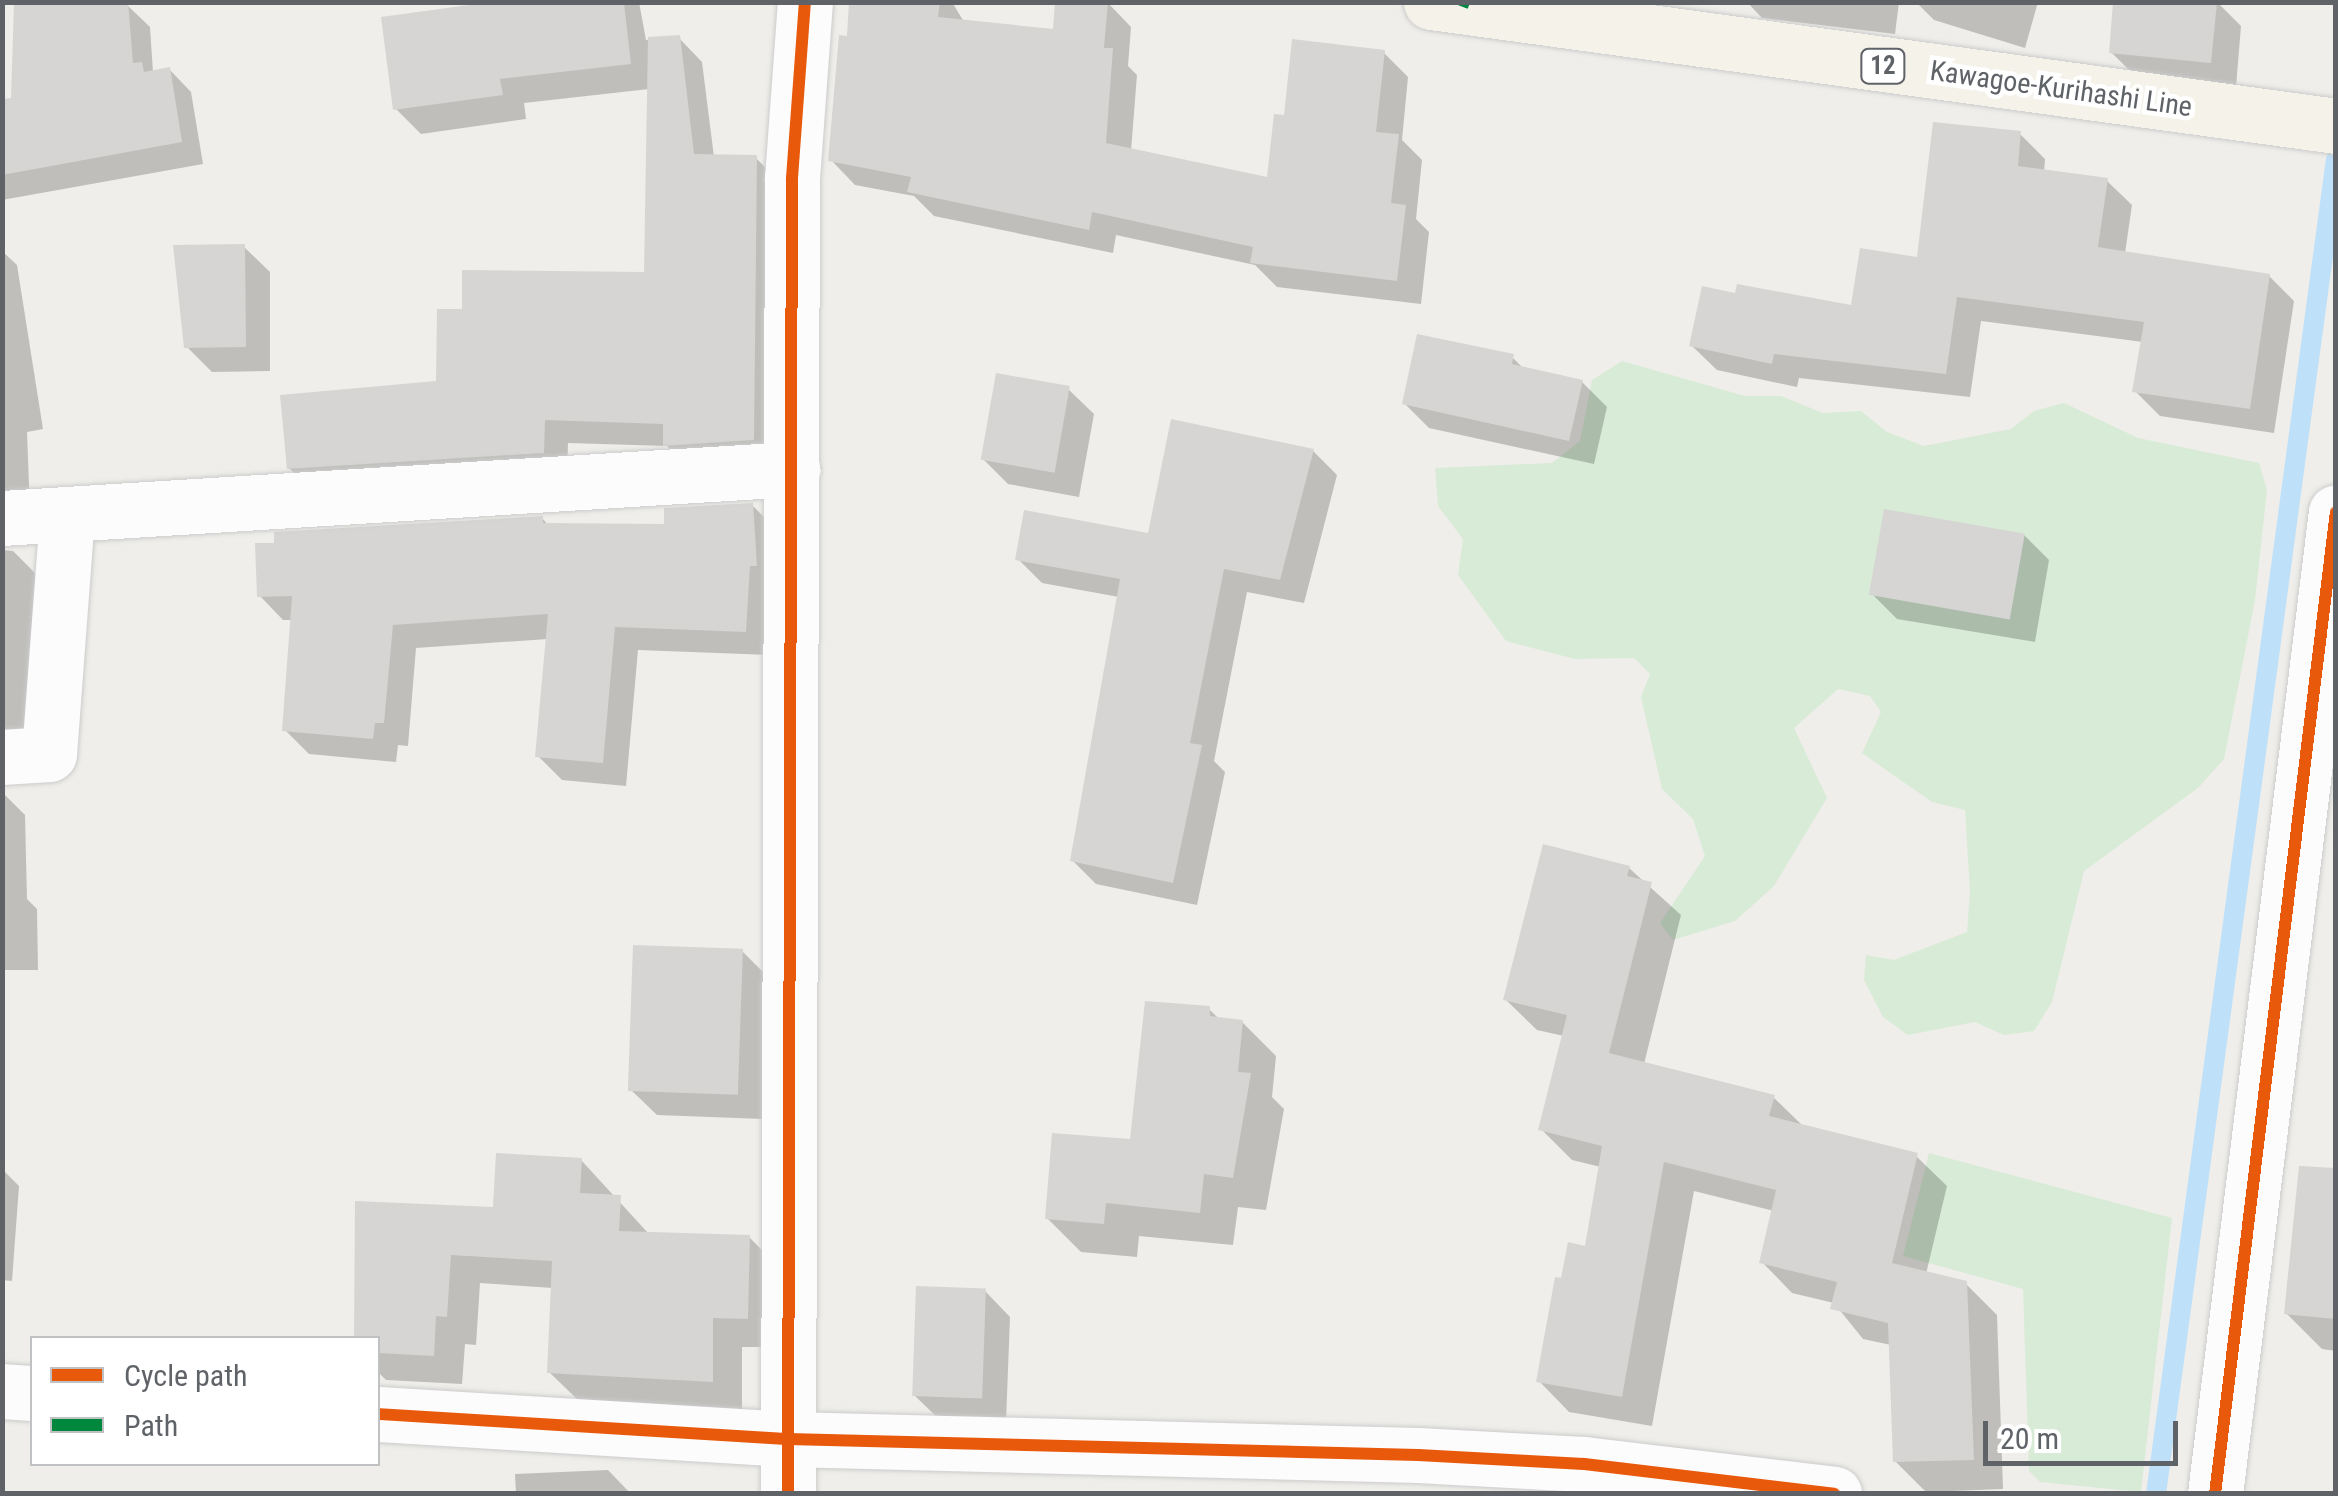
<!DOCTYPE html>
<html>
<head>
<meta charset="utf-8">
<style>
  body { margin:0 }
  #map { position:relative; width:2338px; height:1496px; overflow:hidden; background:#efeeea; font-family:"Roboto Condensed",sans-serif }
  div>[style] { position:absolute }
  [style*='--x'] { left:calc(var(--x)*1px); top:calc(var(--y)*1px); width:calc(var(--w)*1px); rotate:calc(var(--a)*1deg) }
  .green>* { inset:0; background:#d8ebd6 }
  .shadow>* { inset:0; background:#0003 }
  .stream>* { height:20px; margin:-10px; padding:0 10px; transform-origin:10px; border-radius:10px; background:#bfe0f9 }
  .building>* { inset:0; background:#d6d5d3; transform-origin:0 0 }
  .roads { filter:drop-shadow(0 0 2px #cbcccc) drop-shadow(0 0 2px #cbcccc) }
  .street>* { height:55px; margin:-27.5px; padding:0 27.5px; transform-origin:27.5px; border-radius:27.5px; background:#fdfcfc }
  .secondary>* { height:55px; margin:-27.5px; padding:0 27.5px; transform-origin:27.5px; border-radius:27.5px; background:#fdfcfc }
  .primary>* { height:55px; margin:-27.5px; padding:0 27.5px; transform-origin:27.5px; border-radius:27.5px; background:#f4f2e9 }
  .quiet>* { height:10px; margin-top:-5px; transform-origin:0; background:repeating-linear-gradient(90deg,#00873e 0 20px,transparent 0 30px) }
  .cycleway>* { height:12px; margin:-6px; padding:0 6px; transform-origin:6px; border-radius:6px; background:#e8590c }
  span { translate:-50% -50%; white-space:nowrap; text-align:center; line-height:1.15; -webkit-text-stroke:9px #fff; paint-order:stroke }
  .shield-label span { padding:2px 8px; background:#fff; border:2px solid; border-radius:8px; -webkit-text-stroke-width:0 }
  .shield-label { font-size:25px; color:#5f6368; font-weight:700 }
  .street-label { font-size:28px; color:#5f6368 }
  .frame { position:absolute; inset:0; border:5px solid #5f6368; pointer-events:none }
  .legend { position:absolute; left:30px; top:1336px; width:350px; height:130px; box-sizing:border-box; background:#fff; border:2px solid #bfc1c3; margin:0; padding:12px 18px; list-style:none; font-size:30px; color:#5f6368 }
  .legend li { display:flex; align-items:center; gap:20px; height:50px }
  .legend b { width:50px; border:2px solid #bfc1c3 }
  .scale { position:absolute; left:1983px; top:1421px; width:195px; height:45px; box-sizing:border-box; border:5px solid #5f6368; border-top:0; padding-left:12px; font-size:30px; line-height:35px; white-space:nowrap; color:#5f6368; -webkit-text-stroke:8px #fff; paint-order:stroke }
</style>
</head>
<body>
<div id="map">
  <div class="green">
    <div style="clip-path:polygon(1622px 361px,1745px 396px,1781px 396px,1823px 413px,1861px 411px,1887px 432px,1924px 446px,2011px 429px,2034px 411px,2064px 403px,2138px 438px,2259px 463px,2267px 490px,2255px 600px,2224px 759px,2198px 788px,2084px 871px,2052px 1002px,2034px 1031px,2004px 1035px,1975px 1022px,1908px 1035px,1883px 1017px,1864px 980px,1866px 955px,1894px 960px,1967px 932px,1970px 892px,1965px 810px,1932px 802px,1862px 753px,1881px 712px,1870px 696px,1838px 689px,1794px 728px,1827px 798px,1774px 886px,1735px 921px,1673px 940px,1660px 923px,1705px 856px,1693px 819px,1662px 789px,1641px 697px,1650px 674px,1634px 658px,1575px 659px,1506px 641px,1458px 575px,1463px 539px,1438px 506px,1435px 468px,1552px 463px,1580px 441px,1592px 380px)"></div>
    <div style="clip-path:polygon(1929px 1153px,2172px 1218px,2141px 1492px,2040px 1482px,2029px 1471px,2023px 1289px,1903px 1256px)"></div>
  </div>
  <div class="shadow">
    <div style="clip-path:polygon(510px 2px,639px 2px,646px 40px,679px 38px,702px 62px,714px 157px,756px 158px,779px 182px,777px 463px,690px 468px,667px 446px,568px 443px,567px 476px,313px 492px,289px 468px,439px 383px,465px 312px,646px 274px,649px 89px,524px 103px,526px 119px,421px 134px,396px 109px)"></div>
    <div style="clip-path:polygon(852px 2px,952px 2px,964px 22px,1055px 31px,1107px 2px,1131px 27px,1128px 66px,1137px 75px,1131px 151px,1269px 180px,1286px 117px,1383px 52px,1408px 77px,1402px 140px,1422px 160px,1416px 219px,1429px 232px,1421px 304px,1277px 287px,1255px 265px,1116px 235px,1113px 253px,934px 216px,914px 196px,855px 185px,831px 160px)"></div>
    <div style="clip-path:polygon(1747px 2px,1899px 2px,1895px 34px,1762px 18px)"></div>
    <div style="clip-path:polygon(1916px 2px,2038px 2px,2025px 48px,1934px 20px)"></div>
    <div style="clip-path:polygon(2116px 2px,2217px 2px,2241px 26px,2236px 87px,2136px 77px,2111px 52px)"></div>
    <div style="clip-path:polygon(127px 5px,150px 27px,153px 72px,169px 69px,191px 92px,203px 164px,2px 200px,2px 134px)"></div>
    <div style="clip-path:polygon(2020px 134px,2045px 159px,2044px 172px,2106px 180px,2132px 205px,2125px 253px,2269px 276px,2294px 301px,2274px 433px,2160px 416px,2135px 391px,2143px 342px,1981px 321px,1970px 397px,1799px 378px,1797px 387px,1717px 370px,1691px 345px,1737px 296px,1853px 308px,1919px 260px)"></div>
    <div style="clip-path:polygon(176px 247px,244px 247px,270px 272px,270px 371px,212px 372px,187px 347px)"></div>
    <div style="clip-path:polygon(2px 251px,17px 265px,43px 429px,27px 432px,30px 511px,2px 528px)"></div>
    <div style="clip-path:polygon(1512px 357px,1525px 370px,1582px 382px,1607px 407px,1594px 464px,1429px 428px,1404px 403px)"></div>
    <div style="clip-path:polygon(1068px 389px,1094px 414px,1079px 497px,1008px 484px,983px 459px)"></div>
    <div style="clip-path:polygon(1313px 451px,1337px 475px,1304px 603px,1247px 592px,1214px 761px,1225px 772px,1197px 905px,1096px 884px,1072px 860px,1119px 597px,1042px 583px,1018px 559px,1150px 535px)"></div>
    <div style="clip-path:polygon(752px 505px,776px 529px,769px 655px,638px 650px,626px 786px,562px 780px,538px 756px,548px 639px,416px 648px,408px 746px,398px 745px,396px 762px,309px 754px,285px 730px,293px 620px,283px 620px,260px 596px,542px 518px,549px 526px,667px 527px)"></div>
    <div style="clip-path:polygon(2024px 535px,2049px 560px,2035px 642px,1897px 619px,1872px 594px)"></div>
    <div style="clip-path:polygon(2px 550px,13px 551px,38px 576px,24px 750px,2px 767px)"></div>
    <div style="clip-path:polygon(2px 792px,25px 815px,27px 899px,37px 909px,38px 970px,3px 970px,3px 1170px,19px 1186px,12px 1281px,2px 1280px)"></div>
    <div style="clip-path:polygon(1629px 868px,1681px 915px,1644px 1064px,1773px 1097px,1804px 1127px,1916px 1156px,1947px 1186px,1926px 1274px,1966px 1284px,1997px 1315px,2003px 1489px,1926px 1492px,1895px 1461px,1891px 1345px,1863px 1339px,1834px 1303px,1792px 1293px,1762px 1262px,1774px 1211px,1694px 1191px,1652px 1426px,1569px 1412px,1539px 1381px,1563px 1281px,1587px 1249px,1601px 1167px,1572px 1160px,1541px 1129px,1564px 1036px,1537px 1030px,1506px 1000px)"></div>
    <div style="clip-path:polygon(742px 951px,767px 976px,763px 1119px,657px 1115px,631px 1090px)"></div>
    <div style="clip-path:polygon(1209px 1009px,1220px 1020px,1242px 1022px,1276px 1056px,1272px 1097px,1284px 1109px,1266px 1210px,1238px 1207px,1233px 1245px,1139px 1236px,1137px 1257px,1081px 1252px,1047px 1218px,1132px 1142px)"></div>
    <div style="clip-path:polygon(581px 1160px,649px 1234px,749px 1237px,779px 1267px,777px 1347px,742px 1347px,742px 1410px,579px 1401px,549px 1372px,553px 1288px,480px 1283px,476px 1345px,465px 1344px,462px 1384px,386px 1380px,378px 1372px,378px 1338px,356px 1338px,357px 1204px,496px 1210px)"></div>
    <div style="clip-path:polygon(2336px 1259px,2336px 1351px,2322px 1349px,2286px 1313px)"></div>
    <div style="clip-path:polygon(985px 1291px,1010px 1317px,1006px 1422px,940px 1420px,914px 1395px)"></div>
    <div style="clip-path:polygon(608px 1470px,631px 1494px,516px 1494px,515px 1474px)"></div>
  </div>
  <div class="stream">
    <div style="--x:2156;--y:1494;--w:1347;--a:-82.32"></div>
  </div>
  <div class="building">
    <div style="clip-path:polygon(14px 2px,128px 2px,133px 63px,142px 62px,144px 72px,170px 67px,182px 142px,2px 175px,2px 99px,11px 98px)"></div>
    <div style="clip-path:polygon(491px 2px,624px 3px,631px 64px,500px 79px,503px 95px,393px 110px,381px 17px)"></div>
    <div style="clip-path:polygon(849px 2px,940px 2px,938px 17px,1053px 29px,1055px 2px,1108px 2px,1104px 48px,1113px 48px,1106px 143px,1267px 177px,1274px 114px,1284px 115px,1292px 39px,1385px 50px,1376px 132px,1399px 134px,1391px 203px,1406px 205px,1397px 281px,1250px 263px,1253px 247px,1092px 212px,1089px 230px,907px 192px,911px 177px,828px 161px,839px 35px,847px 36px)"></div>
    <div style="clip-path:polygon(2113px 2px,2217px 2px,2211px 63px,2109px 53px)"></div>
    <div style="clip-path:polygon(680px 35px,694px 154px,757px 155px,754px 440px,663px 446px,663px 424px,545px 420px,544px 453px,287px 469px,280px 395px,436px 381px,437px 309px,462px 309px,462px 270px,644px 272px,648px 37px)"></div>
    <div style="clip-path:polygon(1933px 122px,2021px 131px,2018px 166px,2108px 178px,2098px 247px,2270px 274px,2250px 409px,2132px 392px,2144px 322px,1957px 297px,1946px 374px,1774px 354px,1772px 364px,1689px 346px,1702px 286px,1735px 293px,1737px 284px,1851px 305px,1860px 248px,1917px 257px)"></div>
    <div style="clip-path:polygon(245px 244px,246px 347px,184px 348px,173px 245px)"></div>
    <div style="clip-path:polygon(1417px 334px,1514px 354px,1512px 364px,1583px 380px,1569px 441px,1402px 404px)"></div>
    <div style="left:996px;top:373px;width:75px;height:88px;rotate:10deg"></div>
    <div style="clip-path:polygon(1171px 419px,1314px 449px,1280px 580px,1224px 569px,1190px 743px,1202px 745px,1173px 883px,1070px 861px,1120px 579px,1015px 560px,1024px 510px,1148px 533px)"></div>
    <div style="clip-path:polygon(753px 503px,757px 566px,750px 566px,746px 632px,615px 627px,603px 763px,535px 757px,548px 614px,393px 625px,384px 723px,375px 723px,373px 739px,282px 731px,292px 596px,257px 597px,255px 543px,274px 543px,274px 532px,543px 516px,543px 523px,664px 524px,664px 508px)"></div>
    <div style="left:1884px;top:509px;width:143px;height:87px;rotate:10deg"></div>
    <div style="clip-path:polygon(1543px 844px,1630px 866px,1627px 876px,1652px 882px,1609px 1053px,1775px 1095px,1769px 1116px,1918px 1153px,1892px 1263px,1967px 1281px,1974px 1460px,1893px 1462px,1888px 1323px,1830px 1309px,1837px 1282px,1759px 1263px,1776px 1190px,1664px 1162px,1622px 1397px,1536px 1382px,1555px 1277px,1561px 1278px,1568px 1242px,1585px 1246px,1602px 1146px,1538px 1130px,1567px 1015px,1503px 1000px)"></div>
    <div style="left:633px;top:945px;width:110px;height:146px;rotate:2deg"></div>
    <div style="clip-path:polygon(1145px 1001px,1210px 1006px,1210px 1016px,1243px 1020px,1238px 1072px,1251px 1073px,1233px 1178px,1204px 1174px,1200px 1213px,1106px 1203px,1104px 1224px,1045px 1219px,1052px 1133px,1130px 1139px)"></div>
    <div style="clip-path:polygon(496px 1153px,582px 1158px,580px 1193px,621px 1195px,619px 1231px,750px 1235px,748px 1319px,713px 1318px,713px 1382px,547px 1373px,552px 1261px,451px 1255px,447px 1317px,436px 1316px,434px 1356px,378px 1353px,378px 1338px,354px 1338px,355px 1201px,493px 1207px)"></div>
    <div style="clip-path:polygon(2299px 1166px,2336px 1168px,2336px 1319px,2284px 1314px)"></div>
    <div style="left:916px;top:1286px;width:70px;height:110px;rotate:2deg"></div>
  </div>
  <div class="roads">
    <div class="street">
      <div style="--x:2;--y:518;--w:792;--a:-3.55"></div>
      <div style="--x:2;--y:757;--w:47;--a:-3.7"></div>
      <div style="--x:49;--y:754;--w:240;--a:-85.7"></div>
      <div style="--x:2;--y:1391;--w:30;--a:4"></div>
      <div style="--x:378;--y:1414;--w:411;--a:3.5"></div>
      <div style="--x:788;--y:1439;--w:630;--a:1.45"></div>
      <div style="--x:1418;--y:1455;--w:166;--a:3.1"></div>
      <div style="--x:1584;--y:1464;--w:252;--a:6.8"></div>
      <div style="--x:788;--y:1494;--w:1316;--a:-89.83"></div>
      <div style="--x:792;--y:178;--w:176;--a:-85.8"></div>
    </div>
    <div class="secondary">
      <div style="--x:2215;--y:1494;--w:989;--a:-82.98"></div>
    </div>
    <div class="primary">
      <div style="--x:1431;--y:2;--w:913;--a:7.8"></div>
    </div>
  </div>
  <div class="quiet">
    <div style="--x:1463;--y:7;--w:5;--a:-68"></div>
  </div>
  <div class="cycleway">
    <div style="--x:378;--y:1414;--w:411;--a:3.5"></div>
    <div style="--x:788;--y:1439;--w:630;--a:1.45"></div>
    <div style="--x:1418;--y:1455;--w:166;--a:3.1"></div>
    <div style="--x:1584;--y:1464;--w:252;--a:6.8"></div>
    <div style="--x:788;--y:1494;--w:1316;--a:-89.83"></div>
    <div style="--x:792;--y:178;--w:176;--a:-85.8"></div>
    <div style="--x:2215;--y:1494;--w:989;--a:-82.98"></div>
  </div>
  <div class="shield-label">
    <span style="left:1883px;top:66px">12</span>
  </div>
  <div class="street-label">
    <span style="left:2061px;top:89px;rotate:8deg">Kawagoe-Kurihashi Line</span>
  </div>
  <div class="frame"></div>
  <ul class="legend">
  <li><b style="height:12px;background:#e8590c"></b>Cycle path</li>
  <li><b style="height:12px;background:#00873e"></b>Path</li>
  </ul>
  <div class="scale">20 m</div>
</div>
</body>
</html>
